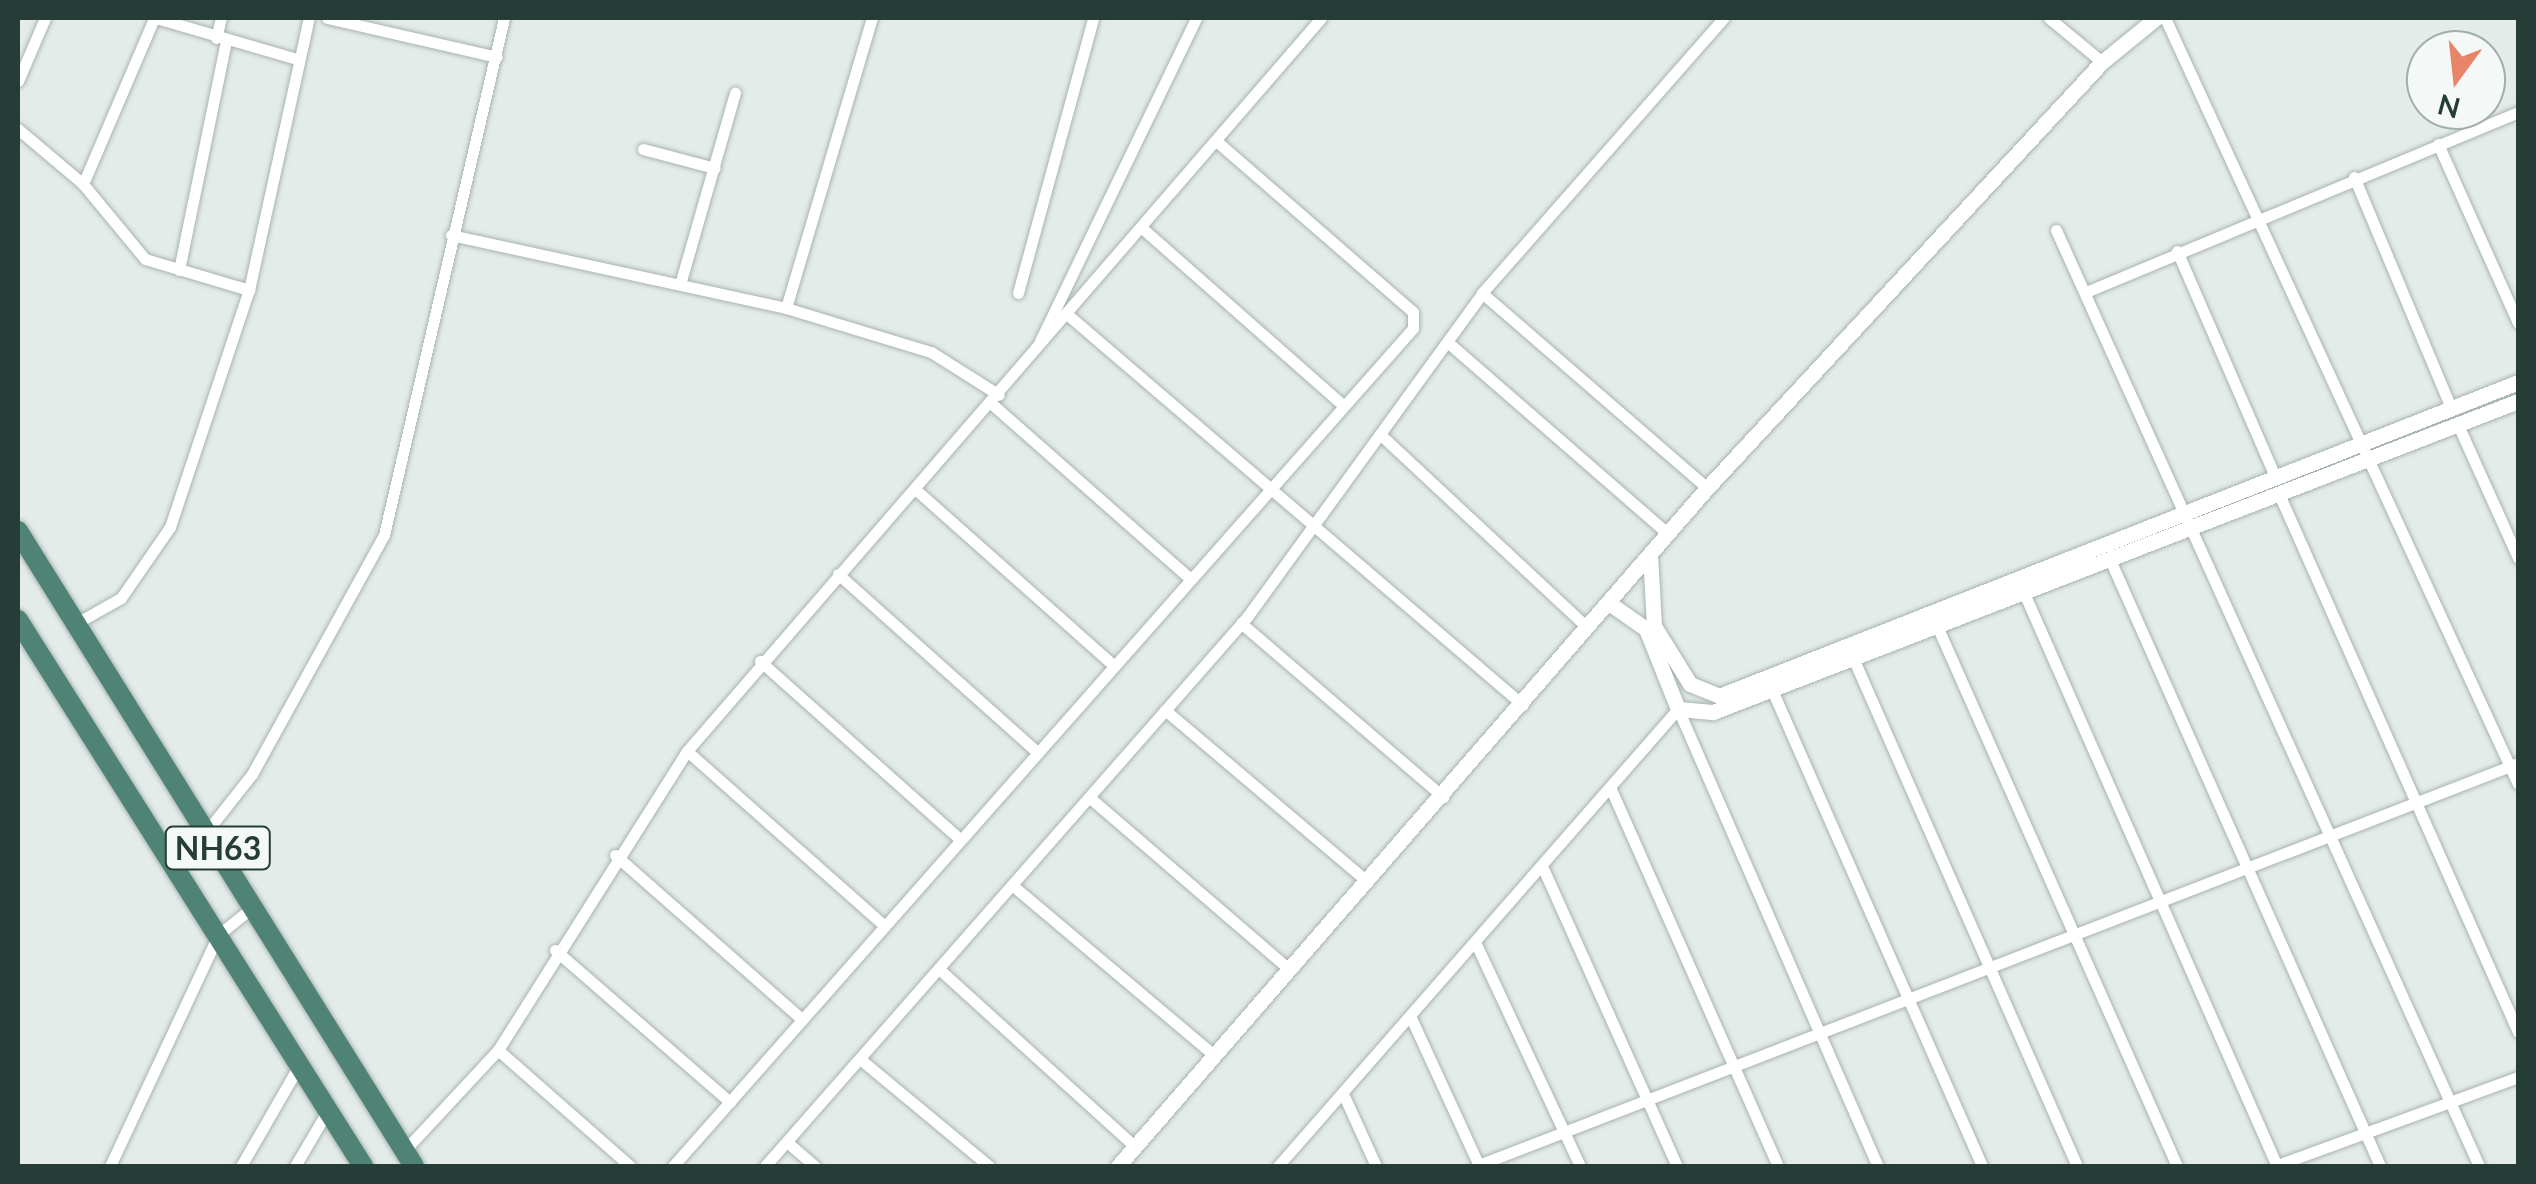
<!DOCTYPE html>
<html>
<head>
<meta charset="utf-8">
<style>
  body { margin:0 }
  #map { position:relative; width:2536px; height:1184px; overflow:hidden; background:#e4ece9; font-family:Lato,sans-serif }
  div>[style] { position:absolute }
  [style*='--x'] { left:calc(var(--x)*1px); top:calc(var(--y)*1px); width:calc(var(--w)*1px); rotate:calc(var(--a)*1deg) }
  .roads { filter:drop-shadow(0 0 2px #a7b4b0) drop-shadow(0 0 2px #a7b4b0) }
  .minor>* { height:11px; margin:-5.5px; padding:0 5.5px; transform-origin:5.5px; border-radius:5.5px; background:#fff }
  .tertiary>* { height:15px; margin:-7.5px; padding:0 7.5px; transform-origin:7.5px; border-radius:7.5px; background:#fff }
  .trunk>* { height:20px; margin:-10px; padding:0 10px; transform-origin:10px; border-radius:10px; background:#4f8376 }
  span { translate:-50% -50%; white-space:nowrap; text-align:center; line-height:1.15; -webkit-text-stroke:10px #f4f9f7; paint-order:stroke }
  .shield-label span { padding:2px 8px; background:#f4f9f7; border:2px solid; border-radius:8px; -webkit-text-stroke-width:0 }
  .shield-label { font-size:32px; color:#253d36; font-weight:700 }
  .frame { position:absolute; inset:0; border:20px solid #253d36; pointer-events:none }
  .north { position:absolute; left:2406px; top:30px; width:100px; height:100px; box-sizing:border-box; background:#f4f9f7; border:2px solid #a1aeaa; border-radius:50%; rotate:195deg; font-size:28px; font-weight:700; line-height:40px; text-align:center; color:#253d36 }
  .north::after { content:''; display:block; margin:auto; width:35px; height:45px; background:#e88467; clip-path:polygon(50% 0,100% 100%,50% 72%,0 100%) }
</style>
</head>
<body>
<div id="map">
  <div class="roads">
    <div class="minor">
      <div style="--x:156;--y:18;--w:144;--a:16.2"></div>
      <div style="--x:327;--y:18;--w:174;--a:12.9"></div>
      <div style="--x:2049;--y:18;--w:69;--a:39.7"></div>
      <div style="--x:2165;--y:18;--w:843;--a:65.26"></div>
      <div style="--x:216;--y:38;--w:21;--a:-76"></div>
      <div style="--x:18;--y:81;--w:69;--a:-66.8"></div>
      <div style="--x:18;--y:129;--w:85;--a:40.2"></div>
      <div style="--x:83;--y:184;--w:97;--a:50.4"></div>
      <div style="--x:145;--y:259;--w:109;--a:16.6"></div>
      <div style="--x:2438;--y:144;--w:196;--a:65.9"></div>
      <div style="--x:643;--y:149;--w:74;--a:14.8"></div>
      <div style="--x:2354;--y:177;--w:251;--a:67.2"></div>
      <div style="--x:83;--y:184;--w:181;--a:-66.8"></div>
      <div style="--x:1142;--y:228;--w:268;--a:41.4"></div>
      <div style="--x:2056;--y:230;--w:1027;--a:65.68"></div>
      <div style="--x:451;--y:235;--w:343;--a:12.3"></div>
      <div style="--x:786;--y:308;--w:152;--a:16.9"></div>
      <div style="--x:931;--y:352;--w:80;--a:32.3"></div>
      <div style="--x:2177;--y:251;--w:245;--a:66.5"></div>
      <div style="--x:179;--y:270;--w:234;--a:-78.4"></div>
      <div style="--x:681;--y:281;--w:196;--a:-74"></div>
      <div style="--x:2086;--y:292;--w:468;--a:-22.6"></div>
      <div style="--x:1018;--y:293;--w:285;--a:-74.7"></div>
      <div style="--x:1482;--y:293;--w:298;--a:40.9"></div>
      <div style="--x:786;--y:308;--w:302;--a:-73.5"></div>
      <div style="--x:1068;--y:315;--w:599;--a:40.6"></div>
      <div style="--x:1040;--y:341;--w:359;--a:-64.2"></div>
      <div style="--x:1452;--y:346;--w:285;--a:41"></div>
      <div style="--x:992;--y:404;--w:261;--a:41.4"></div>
      <div style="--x:2458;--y:425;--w:146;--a:65.7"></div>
      <div style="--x:1383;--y:437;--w:279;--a:43"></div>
      <div style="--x:915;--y:489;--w:264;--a:41.6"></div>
      <div style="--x:2279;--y:494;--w:589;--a:66.05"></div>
      <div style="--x:2111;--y:562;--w:661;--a:65.99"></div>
      <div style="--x:838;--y:574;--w:266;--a:41.8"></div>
      <div style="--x:2024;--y:593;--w:626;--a:66.18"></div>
      <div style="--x:1241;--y:623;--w:267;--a:40.7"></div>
      <div style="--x:75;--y:624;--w:53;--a:-29.5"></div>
      <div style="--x:121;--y:598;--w:86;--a:-55.4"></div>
      <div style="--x:170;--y:527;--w:250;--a:-71.6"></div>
      <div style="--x:249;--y:290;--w:279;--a:-77.6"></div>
      <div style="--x:1937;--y:626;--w:591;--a:66.04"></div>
      <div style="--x:1853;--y:658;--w:555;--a:66.21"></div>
      <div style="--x:760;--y:661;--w:268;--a:41.7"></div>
      <div style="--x:1772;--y:690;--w:520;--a:66.19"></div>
      <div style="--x:1165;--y:710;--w:266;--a:40.3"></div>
      <div style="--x:687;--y:751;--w:263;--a:41.5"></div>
      <div style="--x:1610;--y:787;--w:415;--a:66.1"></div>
      <div style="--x:1089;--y:797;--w:265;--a:40.7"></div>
      <div style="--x:207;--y:831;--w:73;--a:-51.7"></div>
      <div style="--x:252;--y:774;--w:273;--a:-61.1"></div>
      <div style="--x:384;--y:535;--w:531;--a:-76.93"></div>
      <div style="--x:615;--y:855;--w:249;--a:41.3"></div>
      <div style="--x:1542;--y:866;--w:329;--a:65.8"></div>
      <div style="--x:1012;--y:885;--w:265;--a:40.1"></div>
      <div style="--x:1476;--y:944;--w:245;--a:64.9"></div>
      <div style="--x:555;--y:950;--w:232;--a:41"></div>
      <div style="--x:939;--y:969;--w:265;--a:42.2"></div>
      <div style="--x:1412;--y:1020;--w:161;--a:65.3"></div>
      <div style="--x:498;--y:1050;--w:176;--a:41.3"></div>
      <div style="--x:860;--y:1059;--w:168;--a:39.7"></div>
      <div style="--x:1345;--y:1098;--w:75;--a:65.5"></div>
      <div style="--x:787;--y:1142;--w:37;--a:41"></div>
      <div style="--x:404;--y:1151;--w:138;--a:-47.1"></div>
      <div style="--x:498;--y:1050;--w:354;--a:-57.7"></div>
      <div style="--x:687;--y:751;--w:969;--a:-49.14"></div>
      <div style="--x:110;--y:1166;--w:255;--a:-64.9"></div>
      <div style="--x:218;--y:935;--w:46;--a:-38.9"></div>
      <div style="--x:241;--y:1166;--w:120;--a:-60"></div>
      <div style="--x:295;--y:1166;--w:65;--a:-59.5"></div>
      <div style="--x:673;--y:1166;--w:1118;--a:-48.55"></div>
      <div style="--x:1413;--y:328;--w:16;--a:-90"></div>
      <div style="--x:1413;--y:312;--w:261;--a:-139"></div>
      <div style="--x:765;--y:1166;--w:731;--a:-48.72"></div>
      <div style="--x:1247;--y:617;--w:400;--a:-54"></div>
      <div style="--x:1482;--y:293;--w:366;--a:-48.7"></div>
      <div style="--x:1278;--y:1166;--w:607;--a:-48.81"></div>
      <div style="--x:1678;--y:709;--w:499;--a:66.4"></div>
      <div style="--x:1476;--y:1166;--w:1117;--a:-21.14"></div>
      <div style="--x:2275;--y:1166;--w:259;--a:-20.1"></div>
    </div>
    <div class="tertiary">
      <div style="--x:1650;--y:554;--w:72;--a:86.8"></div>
      <div style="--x:1654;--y:626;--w:68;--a:58.2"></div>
      <div style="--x:1690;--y:684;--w:31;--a:22"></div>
      <div style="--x:1719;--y:696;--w:858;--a:-21.45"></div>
      <div style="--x:1609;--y:603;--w:45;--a:35.1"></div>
      <div style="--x:1646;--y:629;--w:86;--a:68.2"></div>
      <div style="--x:1678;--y:709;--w:35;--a:5"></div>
      <div style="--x:1713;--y:712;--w:863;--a:-21.12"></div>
      <div style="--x:1118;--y:1166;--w:898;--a:-49.02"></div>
      <div style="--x:1707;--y:488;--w:581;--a:-47.16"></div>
      <div style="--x:2102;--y:62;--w:70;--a:-39.2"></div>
    </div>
    <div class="trunk">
      <div style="--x:18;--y:531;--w:748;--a:58.05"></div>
      <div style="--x:18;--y:620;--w:646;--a:57.71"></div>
    </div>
  </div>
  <div class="shield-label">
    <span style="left:218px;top:848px">NH63</span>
  </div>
  <div class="frame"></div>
  <div class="north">N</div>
</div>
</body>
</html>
